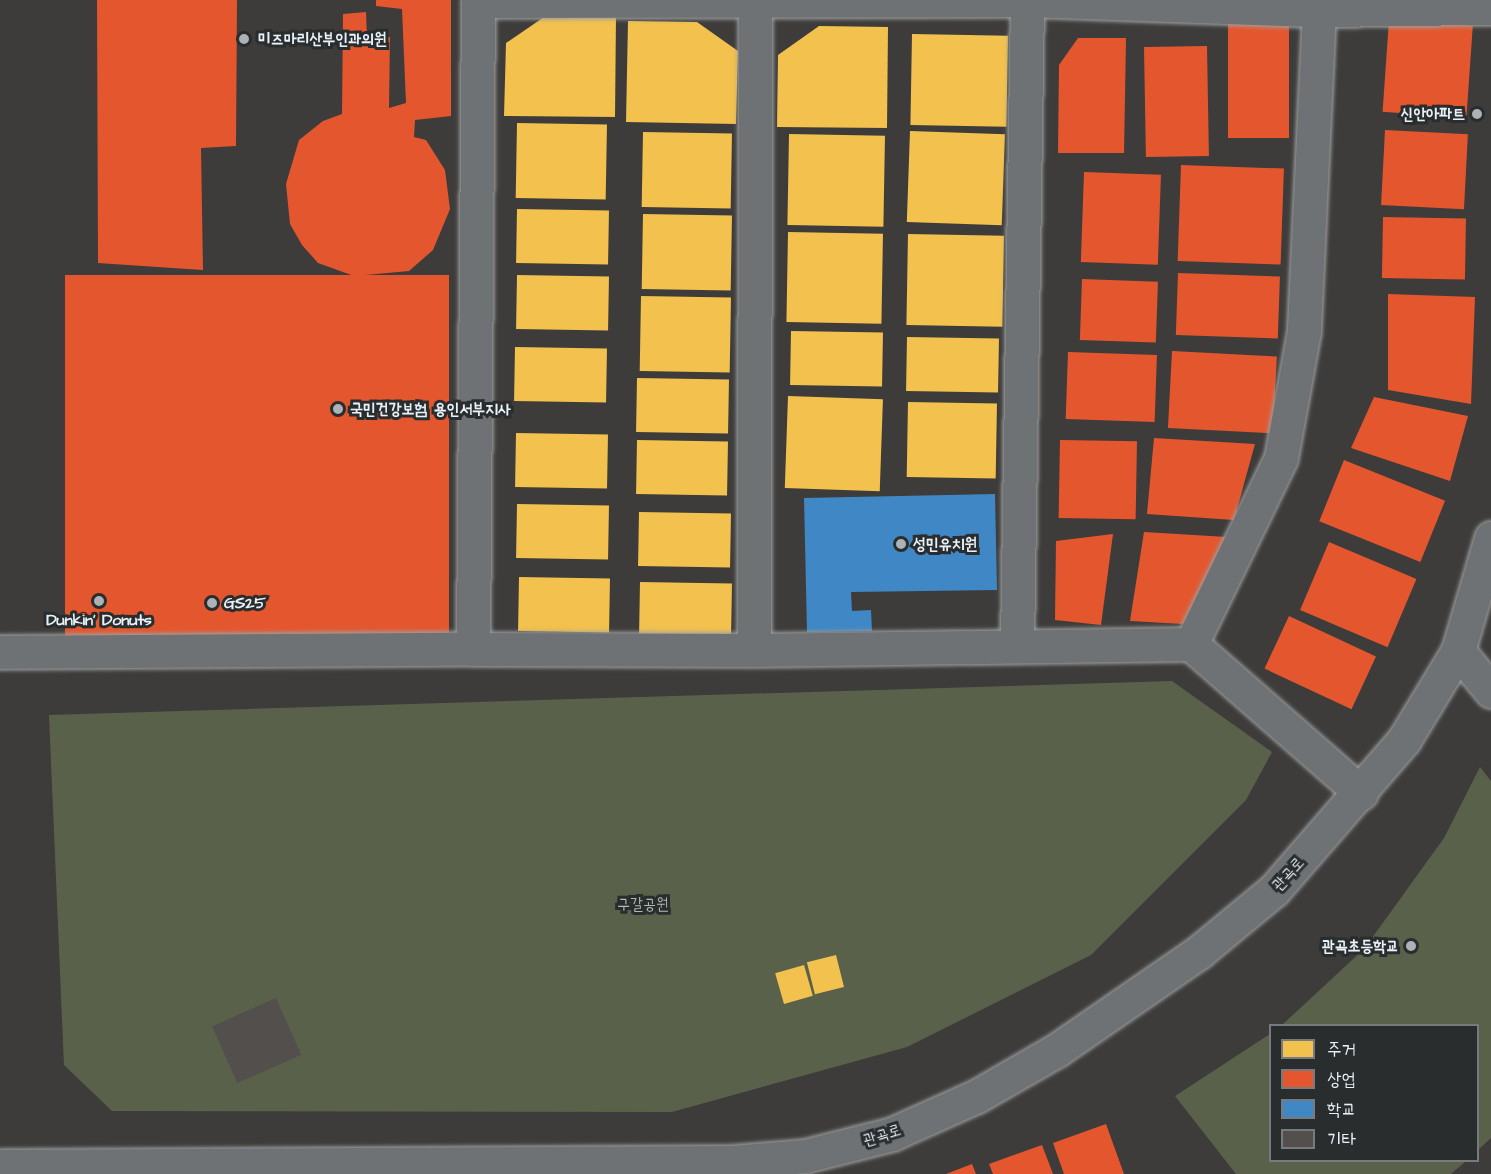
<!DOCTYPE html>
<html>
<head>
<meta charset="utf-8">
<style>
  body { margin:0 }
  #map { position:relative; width:1491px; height:1174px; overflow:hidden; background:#3d3c3a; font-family:"Architects Daughter","Poor Story",sans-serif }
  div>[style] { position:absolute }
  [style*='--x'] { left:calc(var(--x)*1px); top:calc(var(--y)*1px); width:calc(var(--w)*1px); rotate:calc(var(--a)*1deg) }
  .green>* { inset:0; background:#5a614b }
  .homes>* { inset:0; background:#f2c14e; transform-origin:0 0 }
  .shops>* { inset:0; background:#e4572e; transform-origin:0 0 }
  .schools>* { inset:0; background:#3f88c5 }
  .building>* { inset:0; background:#524f4c; transform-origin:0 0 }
  .roads { filter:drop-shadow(0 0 2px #9e9fa0) drop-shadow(0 0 2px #9e9fa0) }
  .minor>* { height:33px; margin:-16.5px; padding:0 16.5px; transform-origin:16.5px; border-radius:16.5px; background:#6f7275 }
  .dots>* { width:16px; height:16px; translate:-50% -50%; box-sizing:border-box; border:3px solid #2a2d2e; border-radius:50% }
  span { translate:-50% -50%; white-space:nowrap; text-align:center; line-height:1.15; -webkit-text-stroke:6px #2a2d2e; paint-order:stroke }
  .poi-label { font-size:16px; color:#e8f1f8; font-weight:700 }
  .left { translate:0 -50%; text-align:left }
  .right { translate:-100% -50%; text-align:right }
  .street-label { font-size:16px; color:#e8f1f8 }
  .park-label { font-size:16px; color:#b1bab4 }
  .legend { position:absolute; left:1269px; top:1024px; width:210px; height:138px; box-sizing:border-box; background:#2a2d2e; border:2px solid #767b7f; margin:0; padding:8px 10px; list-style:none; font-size:18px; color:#e8f1f8 }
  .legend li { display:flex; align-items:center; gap:12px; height:30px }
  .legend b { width:30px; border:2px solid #767b7f }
</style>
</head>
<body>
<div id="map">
  <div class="green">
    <div style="clip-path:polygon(1172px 681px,1272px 752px,1246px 800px,1091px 955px,907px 1047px,672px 1112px,112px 1111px,64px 1065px,49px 715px)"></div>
    <div style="clip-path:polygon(1480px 767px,1491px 781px,1491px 1138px,1478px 1150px,1478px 1026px,1282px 1025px,1364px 949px,1444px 838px)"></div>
    <div style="clip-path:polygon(1270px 1034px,1270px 1160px,1466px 1161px,1451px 1174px,1236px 1174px,1175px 1096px)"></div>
  </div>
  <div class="homes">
    <div style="clip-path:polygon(547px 15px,616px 16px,615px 117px,504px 116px,506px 43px)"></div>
    <div style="clip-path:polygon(628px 21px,697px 22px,738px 51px,736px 124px,626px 122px)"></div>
    <div style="clip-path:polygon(819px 26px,888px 27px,887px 128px,777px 127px,778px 55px)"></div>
    <div style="left:912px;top:34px;width:96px;height:91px;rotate:1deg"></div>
    <div style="left:517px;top:123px;width:90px;height:75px;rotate:1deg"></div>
    <div style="left:910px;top:131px;width:95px;height:91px;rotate:2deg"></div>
    <div style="left:643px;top:132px;width:89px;height:75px;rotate:1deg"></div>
    <div style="left:789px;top:134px;width:96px;height:91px;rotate:1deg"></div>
    <div style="left:517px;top:209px;width:92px;height:54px;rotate:1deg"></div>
    <div style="left:643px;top:214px;width:89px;height:75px;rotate:1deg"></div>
    <div style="left:788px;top:232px;width:95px;height:90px;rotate:1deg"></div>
    <div style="left:908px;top:234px;width:96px;height:91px;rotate:1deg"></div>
    <div style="left:517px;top:275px;width:92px;height:54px;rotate:1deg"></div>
    <div style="left:641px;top:296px;width:90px;height:75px;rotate:1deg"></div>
    <div style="left:791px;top:331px;width:92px;height:54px;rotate:1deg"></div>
    <div style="left:907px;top:337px;width:92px;height:54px;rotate:1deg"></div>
    <div style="left:515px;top:347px;width:92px;height:54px;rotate:1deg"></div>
    <div style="left:637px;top:378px;width:92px;height:54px;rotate:1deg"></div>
    <div style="left:788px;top:396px;width:95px;height:92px;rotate:2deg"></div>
    <div style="left:908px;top:402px;width:89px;height:75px;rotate:1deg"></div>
    <div style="left:516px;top:433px;width:92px;height:54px;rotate:1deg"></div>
    <div style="left:637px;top:440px;width:91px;height:54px;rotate:1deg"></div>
    <div style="left:517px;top:504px;width:92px;height:54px;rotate:1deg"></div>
    <div style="left:639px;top:512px;width:92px;height:54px;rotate:1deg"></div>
    <div style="left:519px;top:577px;width:91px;height:54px;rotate:1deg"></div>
    <div style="left:640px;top:582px;width:92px;height:54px;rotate:1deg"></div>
    <div style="left:836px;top:955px;width:33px;height:30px;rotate:76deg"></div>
    <div style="left:804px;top:965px;width:32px;height:30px;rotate:74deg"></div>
  </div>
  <div class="shops">
    <div style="clip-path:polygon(97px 0,237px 0,236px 146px,201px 148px,203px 270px,98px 263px)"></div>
    <div style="clip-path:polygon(376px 0,451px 0,451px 116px,415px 120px,414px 137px,426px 140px,445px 170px,450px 209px,433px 250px,409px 271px,354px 276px,318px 263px,302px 245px,290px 224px,286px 184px,299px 140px,323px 121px,342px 114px,343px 14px,366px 12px,367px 38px,390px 37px,389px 108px,406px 103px,402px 9px,376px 6px)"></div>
    <div style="left:1389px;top:20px;width:84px;height:92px;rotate:4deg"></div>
    <div style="left:1228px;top:22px;width:61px;height:116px"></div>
    <div style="clip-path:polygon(1078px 38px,1126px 38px,1124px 153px,1058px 153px,1059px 65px)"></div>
    <div style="left:1207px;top:46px;width:110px;height:63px;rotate:89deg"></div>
    <div style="left:1385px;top:130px;width:83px;height:75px;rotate:3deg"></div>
    <div style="left:1181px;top:165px;width:103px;height:96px;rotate:2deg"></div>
    <div style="left:1084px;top:172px;width:77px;height:90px;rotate:2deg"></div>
    <div style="left:1383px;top:217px;width:83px;height:61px;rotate:1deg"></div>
    <div style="left:1178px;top:273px;width:102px;height:62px;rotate:2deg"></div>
    <div style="left:65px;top:275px;width:384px;height:366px"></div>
    <div style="left:1082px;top:279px;width:76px;height:61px;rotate:2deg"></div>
    <div style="clip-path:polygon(1388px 294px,1475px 297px,1471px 404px,1388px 390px)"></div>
    <div style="left:1172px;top:351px;width:105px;height:77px;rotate:3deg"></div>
    <div style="left:1068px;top:352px;width:89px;height:67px;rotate:2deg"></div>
    <div style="clip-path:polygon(1374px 397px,1468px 416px,1450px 481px,1351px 448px)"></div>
    <div style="clip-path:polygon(1154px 438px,1255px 444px,1234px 520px,1147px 514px)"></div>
    <div style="left:1060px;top:440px;width:77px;height:78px;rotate:1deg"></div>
    <div style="left:1344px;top:460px;width:109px;height:66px;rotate:22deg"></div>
    <div style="clip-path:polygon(1144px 532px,1227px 537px,1183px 624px,1130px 621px)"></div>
    <div style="clip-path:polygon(1113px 534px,1101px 625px,1055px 620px,1056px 541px)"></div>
    <div style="left:1329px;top:542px;width:95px;height:74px;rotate:23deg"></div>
    <div style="left:1289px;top:616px;width:96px;height:58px;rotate:25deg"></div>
    <div style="clip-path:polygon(1106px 1124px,1124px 1174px,1064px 1174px,1053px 1143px)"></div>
    <div style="clip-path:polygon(1042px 1145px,1053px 1174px,993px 1174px,989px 1164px)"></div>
    <div style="clip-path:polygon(972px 1164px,976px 1174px,946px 1174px)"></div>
  </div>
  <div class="schools">
    <div style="clip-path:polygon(995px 494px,997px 590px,851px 592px,852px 611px,871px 610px,872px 631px,807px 632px,804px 498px)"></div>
  </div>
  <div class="building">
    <div style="left:276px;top:998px;width:62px;height:70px;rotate:66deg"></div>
  </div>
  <div class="roads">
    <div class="minor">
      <div style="--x:1319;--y:10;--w:172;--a:-0.7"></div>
      <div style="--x:1191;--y:644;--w:437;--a:179.2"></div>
      <div style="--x:754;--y:650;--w:281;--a:-179.8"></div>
      <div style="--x:473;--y:649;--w:648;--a:-89.56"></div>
      <div style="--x:478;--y:1;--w:549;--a:-0.1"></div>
      <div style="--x:1027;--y:0;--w:292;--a:2"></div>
      <div style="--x:1319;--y:10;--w:321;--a:92.7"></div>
      <div style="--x:1304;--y:331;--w:129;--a:100.3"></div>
      <div style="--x:1281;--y:458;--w:207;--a:115.8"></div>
      <div style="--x:1191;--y:644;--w:226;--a:41.2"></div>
      <div style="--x:1017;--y:645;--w:645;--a:-89.11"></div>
      <div style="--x:754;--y:650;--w:649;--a:-89.91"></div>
      <div style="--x:1458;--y:651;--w:52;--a:50.5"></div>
      <div style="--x:0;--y:652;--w:473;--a:-0.4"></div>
      <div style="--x:0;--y:1166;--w:732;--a:-0.31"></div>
      <div style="--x:732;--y:1162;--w:73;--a:-4.7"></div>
      <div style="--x:805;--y:1156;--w:90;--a:-14.2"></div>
      <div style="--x:892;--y:1134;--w:93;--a:-24.1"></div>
      <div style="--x:977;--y:1096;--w:92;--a:-29.9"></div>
      <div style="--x:1057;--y:1050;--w:173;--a:-34.6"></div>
      <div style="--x:1199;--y:952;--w:97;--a:-39.6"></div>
      <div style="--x:1274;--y:890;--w:198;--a:-49.1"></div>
      <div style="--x:1404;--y:740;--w:104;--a:-58.8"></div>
      <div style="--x:1458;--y:651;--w:118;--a:-73.7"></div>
    </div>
  </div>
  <div class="dots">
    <div style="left:244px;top:39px;background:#acb2b6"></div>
    <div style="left:1477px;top:114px;background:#acb2b6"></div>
    <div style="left:338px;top:409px;background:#acb2b6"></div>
    <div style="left:901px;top:544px;background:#acb2b6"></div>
    <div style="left:99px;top:601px;background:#acb2b6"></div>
    <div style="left:212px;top:603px;background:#acb2b6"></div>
    <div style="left:1411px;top:946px;background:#acb2b6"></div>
  </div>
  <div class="poi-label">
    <span class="left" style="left:258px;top:39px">미즈마리산부인과의원</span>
    <span class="right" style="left:1465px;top:114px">신안아파트</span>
    <span class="left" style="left:350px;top:409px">국민건강보험 용인서부지사</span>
    <span class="left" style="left:913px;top:544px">성민유치원</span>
    <span class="left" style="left:224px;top:603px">GS25</span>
    <span style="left:99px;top:620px">Dunkin' Donuts</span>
    <span class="right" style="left:1399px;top:946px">관곡초등학교</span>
  </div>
  <div class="street-label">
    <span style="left:1288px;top:874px;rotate:-47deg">관곡로</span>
    <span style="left:882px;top:1135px;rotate:-17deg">관곡로</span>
  </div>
  <div class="park-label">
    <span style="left:643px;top:904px">구갈공원</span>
  </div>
  <ul class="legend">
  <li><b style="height:16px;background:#f2c14e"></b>주거</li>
  <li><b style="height:16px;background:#e4572e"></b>상업</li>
  <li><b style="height:16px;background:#3f88c5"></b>학교</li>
  <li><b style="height:16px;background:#524f4c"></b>기타</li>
  </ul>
</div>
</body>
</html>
